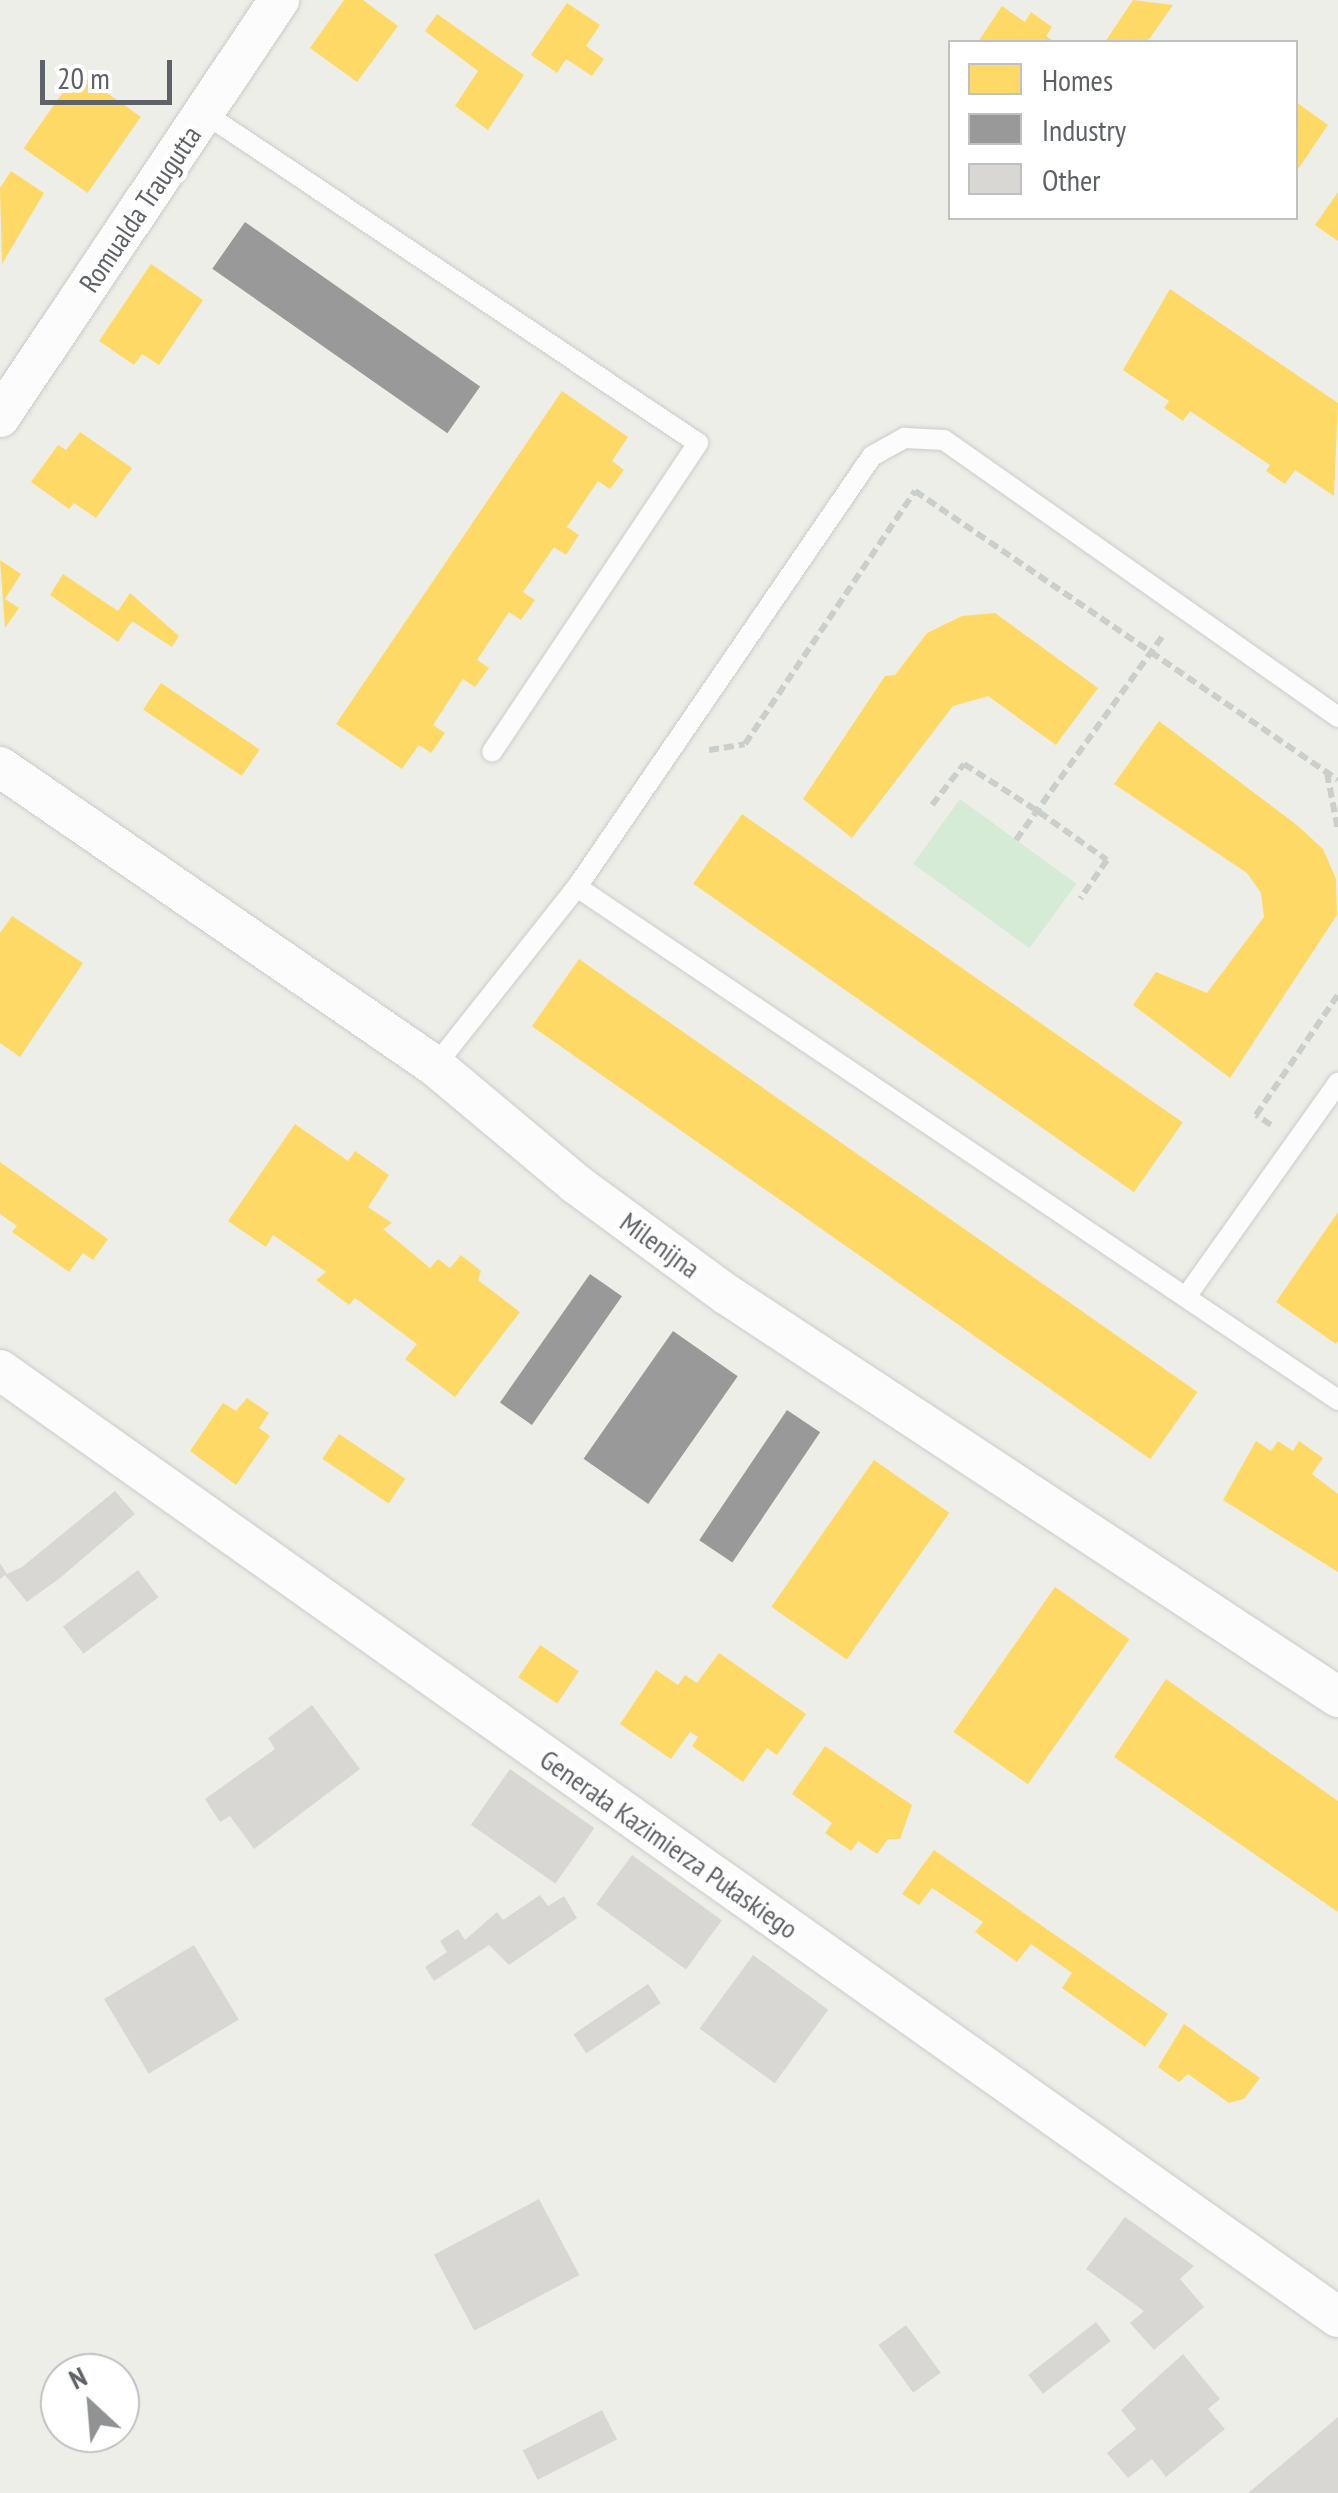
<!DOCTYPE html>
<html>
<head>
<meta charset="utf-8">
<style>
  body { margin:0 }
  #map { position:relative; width:1338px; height:2493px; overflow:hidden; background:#eeeee9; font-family:"PT Sans Narrow",sans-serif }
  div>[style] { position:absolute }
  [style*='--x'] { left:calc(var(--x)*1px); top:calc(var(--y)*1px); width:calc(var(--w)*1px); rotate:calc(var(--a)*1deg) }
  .green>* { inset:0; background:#d6ebd6; transform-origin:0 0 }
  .homes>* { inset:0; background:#ffd966; transform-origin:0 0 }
  .industry>* { inset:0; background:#999; transform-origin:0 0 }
  .building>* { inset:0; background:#d8d7d4; transform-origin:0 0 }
  .path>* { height:6px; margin-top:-3px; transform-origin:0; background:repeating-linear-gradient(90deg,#cacfcc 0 10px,transparent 0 15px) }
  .roads { filter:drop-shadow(0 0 2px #cbcccb) drop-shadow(0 0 2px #cbcccb) }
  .lane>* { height:20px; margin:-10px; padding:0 10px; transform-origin:10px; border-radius:10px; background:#fcfcfc }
  .street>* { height:40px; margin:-20px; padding:0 20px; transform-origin:20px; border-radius:20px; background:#fcfcfc }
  span { translate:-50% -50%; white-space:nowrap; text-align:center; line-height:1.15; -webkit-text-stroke:10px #fff; paint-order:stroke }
  .street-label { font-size:28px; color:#5e6167 }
  .legend { position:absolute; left:948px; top:40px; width:350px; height:180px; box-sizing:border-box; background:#fff; border:2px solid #bfc0c2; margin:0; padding:12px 18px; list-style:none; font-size:30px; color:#5e6167 }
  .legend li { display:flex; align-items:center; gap:20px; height:50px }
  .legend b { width:50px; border:2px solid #bfc0c2 }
  .north { position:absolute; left:40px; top:2353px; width:100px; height:100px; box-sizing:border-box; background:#fff; border:2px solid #bfc0c2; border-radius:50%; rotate:334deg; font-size:28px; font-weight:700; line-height:40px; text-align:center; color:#5e6167 }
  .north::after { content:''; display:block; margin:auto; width:35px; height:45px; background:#909294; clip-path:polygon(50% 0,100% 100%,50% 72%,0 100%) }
  .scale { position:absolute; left:40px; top:60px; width:132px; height:45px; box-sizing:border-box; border:5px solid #5e6167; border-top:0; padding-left:12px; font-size:30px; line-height:35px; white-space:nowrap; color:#5e6167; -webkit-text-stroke:8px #fff; paint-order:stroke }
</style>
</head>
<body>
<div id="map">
  <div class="green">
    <div style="left:960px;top:799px;width:144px;height:80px;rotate:36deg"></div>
  </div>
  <div class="homes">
    <div style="clip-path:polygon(344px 0,363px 0,398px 26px,357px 82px,310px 48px)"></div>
    <div style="clip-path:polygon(1133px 0,1173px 5px,1147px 42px,1105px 42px)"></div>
    <div style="clip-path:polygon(567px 3px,600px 25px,586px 46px,604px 59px,592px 76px,566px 59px,557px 73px,531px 55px)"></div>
    <div style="clip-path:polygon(1002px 6px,1025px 22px,1031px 12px,1052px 27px,1046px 36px,1055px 42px,978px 42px)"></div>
    <div style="clip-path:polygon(437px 14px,524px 75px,488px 130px,455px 106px,478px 71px,425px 31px)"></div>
    <div style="left:77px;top:72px;width:78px;height:93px;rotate:35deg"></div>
    <div style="clip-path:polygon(1296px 102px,1328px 125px,1296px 172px)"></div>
    <div style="clip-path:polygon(11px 171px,44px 193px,2px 264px,0 188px)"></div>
    <div style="clip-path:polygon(1338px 192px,1338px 241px,1315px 225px)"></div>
    <div style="clip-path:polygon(151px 264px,203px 300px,159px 365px,142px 354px,134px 365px,99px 341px)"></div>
    <div style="clip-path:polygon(1170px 289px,1338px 403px,1334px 496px,1295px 470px,1285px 484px,1266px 471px,1270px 465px,1190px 411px,1183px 421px,1164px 408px,1169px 401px,1123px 370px)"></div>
    <div style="clip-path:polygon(562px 391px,628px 437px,612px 461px,624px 470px,610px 489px,598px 481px,567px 527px,579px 535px,566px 555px,554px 547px,523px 592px,535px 600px,521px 620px,509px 612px,477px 660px,489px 668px,475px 687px,463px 679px,433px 725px,445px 733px,431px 753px,419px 745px,402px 769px,336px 724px)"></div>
    <div style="clip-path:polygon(80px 432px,132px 468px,96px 518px,74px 503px,69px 509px,31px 482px,58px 445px,66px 450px)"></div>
    <div style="clip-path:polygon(0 560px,21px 574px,5px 599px,19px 608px,5px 628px)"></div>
    <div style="clip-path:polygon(63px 574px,118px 611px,130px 593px,179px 636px,172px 647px,132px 621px,118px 642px,50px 595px)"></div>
    <div style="clip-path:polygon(995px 613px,1098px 688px,1056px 745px,988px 696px,953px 706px,852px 838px,803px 799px,885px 676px,895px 675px,927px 633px,962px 616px)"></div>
    <div style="left:161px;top:683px;width:119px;height:32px;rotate:34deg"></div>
    <div style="clip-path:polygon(1159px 721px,1298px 826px,1323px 849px,1336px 879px,1337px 915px,1230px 1078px,1133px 1005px,1156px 972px,1207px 993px,1264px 917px,1261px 893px,1247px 873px,1114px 784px)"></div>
    <div style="left:742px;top:814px;width:538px;height:85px;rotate:35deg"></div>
    <div style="clip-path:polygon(12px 916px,83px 963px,20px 1057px,0 1043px,0 933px)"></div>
    <div style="left:579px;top:959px;width:755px;height:82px;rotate:35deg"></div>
    <div style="clip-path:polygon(295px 1124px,348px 1161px,355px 1151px,389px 1175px,368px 1207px,392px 1223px,383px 1229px,430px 1268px,438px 1259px,450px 1268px,461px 1255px,481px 1271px,478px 1280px,520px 1312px,455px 1397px,405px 1359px,417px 1344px,355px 1298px,349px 1305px,316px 1280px,326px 1272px,273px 1235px,266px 1247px,228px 1221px)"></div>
    <div style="clip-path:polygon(0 1162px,108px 1239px,93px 1260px,83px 1253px,69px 1272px,12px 1232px,17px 1226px,0 1214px)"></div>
    <div style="clip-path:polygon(1338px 1212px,1338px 1341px,1336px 1344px,1276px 1302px)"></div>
    <div style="clip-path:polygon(247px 1398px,269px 1413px,259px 1428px,270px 1436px,236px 1485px,190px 1451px,223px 1403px,236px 1411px)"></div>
    <div style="left:339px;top:1434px;width:80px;height:30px;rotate:34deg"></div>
    <div style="clip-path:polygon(1256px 1441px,1271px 1451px,1278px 1441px,1293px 1451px,1299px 1441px,1323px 1458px,1312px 1474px,1338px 1494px,1338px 1572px,1223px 1500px)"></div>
    <div style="left:874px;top:1460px;width:92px;height:179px;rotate:35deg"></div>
    <div style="left:1055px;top:1587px;width:91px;height:177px;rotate:35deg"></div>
    <div style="left:540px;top:1645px;width:47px;height:39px;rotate:34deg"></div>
    <div style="clip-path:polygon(719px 1653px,806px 1714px,777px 1755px,767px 1748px,743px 1782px,692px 1746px,698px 1737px,690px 1732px,671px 1759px,620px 1724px,656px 1670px,678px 1685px,685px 1675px,697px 1683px)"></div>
    <div style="clip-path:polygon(1166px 1679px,1338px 1801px,1338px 1912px,1114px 1757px)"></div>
    <div style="clip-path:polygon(825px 1746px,912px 1805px,900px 1839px,888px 1839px,877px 1854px,858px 1841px,851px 1851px,825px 1833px,832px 1823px,792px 1794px)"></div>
    <div style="clip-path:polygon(934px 1850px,1168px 2014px,1145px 2047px,1062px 1988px,1072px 1973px,1031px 1944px,1017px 1962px,975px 1932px,983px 1922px,932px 1888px,919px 1905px,902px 1894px)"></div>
    <div style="clip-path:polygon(1184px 2024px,1260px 2078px,1244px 2099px,1229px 2103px,1188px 2074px,1179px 2082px,1158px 2067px)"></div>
  </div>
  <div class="industry">
    <div style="left:245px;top:222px;width:287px;height:57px;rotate:35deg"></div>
    <div style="left:590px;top:1274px;width:39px;height:157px;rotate:35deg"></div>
    <div style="left:673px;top:1331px;width:79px;height:156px;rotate:35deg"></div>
    <div style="left:787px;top:1410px;width:40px;height:157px;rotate:34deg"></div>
  </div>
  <div class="building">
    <div style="clip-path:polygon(115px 1491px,135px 1514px,60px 1578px,27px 1602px,5px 1575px,0 1579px,0 1563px,7px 1574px,22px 1567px)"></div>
    <div style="left:138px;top:1570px;width:34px;height:94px;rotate:53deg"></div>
    <div style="clip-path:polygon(312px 1705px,360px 1769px,254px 1849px,230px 1816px,220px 1822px,205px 1799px,275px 1749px,268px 1738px)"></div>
    <div style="left:510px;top:1769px;width:103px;height:68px;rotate:35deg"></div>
    <div style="left:632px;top:1855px;width:111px;height:61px;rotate:36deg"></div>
    <div style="clip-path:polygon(540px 1895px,548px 1906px,564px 1896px,577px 1918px,509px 1965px,489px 1945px,434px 1981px,425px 1967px,447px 1952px,440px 1941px,458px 1929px,465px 1940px,497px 1912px,503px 1920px)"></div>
    <div style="left:194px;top:1945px;width:87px;height:105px;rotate:59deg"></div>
    <div style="left:753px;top:1955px;width:93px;height:91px;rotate:36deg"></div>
    <div style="left:648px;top:1984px;width:23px;height:90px;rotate:56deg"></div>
    <div style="left:539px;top:2199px;width:86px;height:119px;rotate:62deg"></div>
    <div style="clip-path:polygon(1125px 2217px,1194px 2266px,1180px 2279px,1204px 2307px,1154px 2350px,1130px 2323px,1144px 2311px,1086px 2269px)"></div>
    <div style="left:1096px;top:2322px;width:24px;height:86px;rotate:52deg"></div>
    <div style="left:906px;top:2325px;width:59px;height:34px;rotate:54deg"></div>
    <div style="clip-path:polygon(1183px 2354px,1220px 2399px,1208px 2409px,1225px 2429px,1166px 2477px,1152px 2459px,1128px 2478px,1107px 2453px,1136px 2429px,1121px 2410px)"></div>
    <div style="left:602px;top:2410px;width:33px;height:89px;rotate:63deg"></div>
    <div style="clip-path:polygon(1338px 2417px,1338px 2493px,1248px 2493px)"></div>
  </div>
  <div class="path">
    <div style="--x:709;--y:750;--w:36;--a:-9"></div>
    <div style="--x:745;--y:744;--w:305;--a:-56.1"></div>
    <div style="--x:915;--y:491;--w:512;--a:34.34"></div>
    <div style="--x:1327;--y:773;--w:58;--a:79.1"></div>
    <div style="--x:932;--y:805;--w:52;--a:-52"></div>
    <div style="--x:964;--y:764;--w:89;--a:32.6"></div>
    <div style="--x:1039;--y:812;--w:83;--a:35.2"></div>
    <div style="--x:1107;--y:860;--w:47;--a:124.7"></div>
    <div style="--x:1016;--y:840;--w:254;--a:-54.3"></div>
    <div style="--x:1271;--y:1125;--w:18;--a:-146"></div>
    <div style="--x:1256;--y:1115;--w:145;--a:-55.7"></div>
  </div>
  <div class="roads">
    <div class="lane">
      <div style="--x:204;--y:113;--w:594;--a:33.74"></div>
      <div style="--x:698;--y:443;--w:371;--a:123.7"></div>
      <div style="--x:577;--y:887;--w:918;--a:33.98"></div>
      <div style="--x:435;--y:1066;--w:228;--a:-51.6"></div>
      <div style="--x:577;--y:887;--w:522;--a:-55.61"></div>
      <div style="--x:872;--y:456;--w:38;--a:-29"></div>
      <div style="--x:905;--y:438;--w:39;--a:3"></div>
      <div style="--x:944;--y:440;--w:482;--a:35.1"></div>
      <div style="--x:1188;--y:1294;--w:259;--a:-54.6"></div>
    </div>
    <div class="street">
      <div style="--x:0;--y:417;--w:502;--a:-56.21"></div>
      <div style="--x:0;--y:767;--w:528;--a:34.5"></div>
      <div style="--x:435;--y:1066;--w:184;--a:39.9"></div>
      <div style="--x:576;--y:1184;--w:186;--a:36.3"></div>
      <div style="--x:726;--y:1294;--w:733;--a:33.36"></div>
      <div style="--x:0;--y:1370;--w:1639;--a:35.29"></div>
    </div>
  </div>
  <div class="street-label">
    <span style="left:140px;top:209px;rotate:-56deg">Romualda Traugutta</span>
    <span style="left:660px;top:1245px;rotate:36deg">Milenijna</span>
    <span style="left:669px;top:1844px;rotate:35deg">Generała Kazimierza Pułaskiego</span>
  </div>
  <ul class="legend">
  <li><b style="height:28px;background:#ffd966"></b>Homes</li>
  <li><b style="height:28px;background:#999"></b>Industry</li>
  <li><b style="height:28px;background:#d8d7d4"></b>Other</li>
  </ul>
  <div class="north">N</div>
  <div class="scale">20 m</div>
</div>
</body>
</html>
